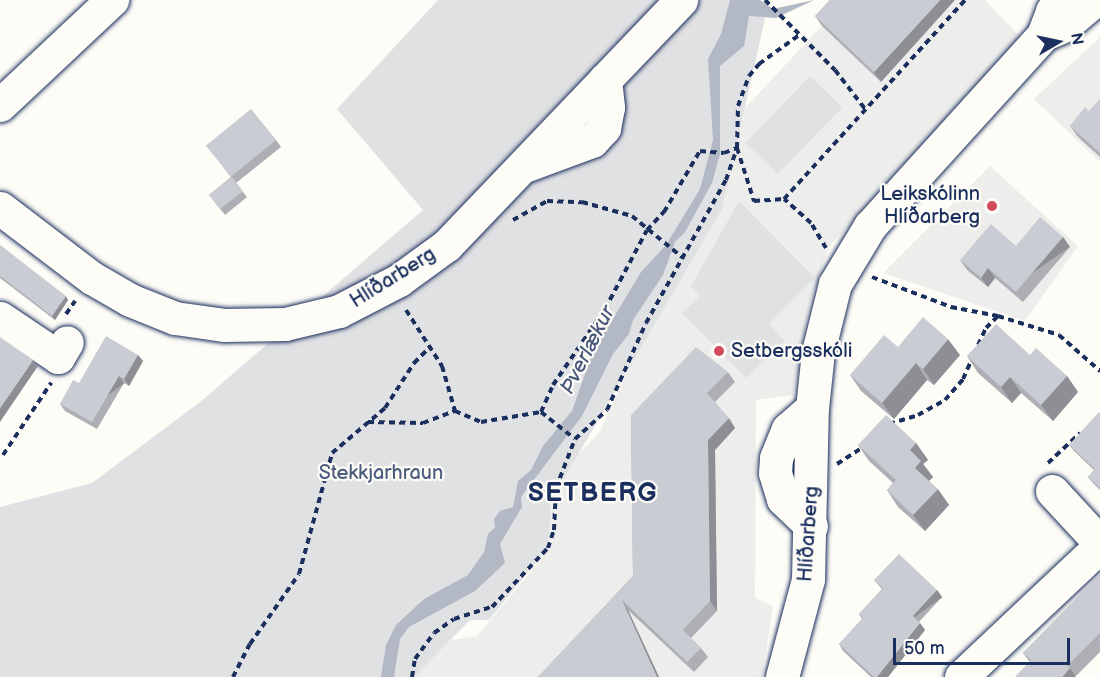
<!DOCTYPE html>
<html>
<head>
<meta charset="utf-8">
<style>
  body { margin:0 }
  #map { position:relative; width:1100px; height:677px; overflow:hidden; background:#fdfcf7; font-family:"Balsamiq Sans",sans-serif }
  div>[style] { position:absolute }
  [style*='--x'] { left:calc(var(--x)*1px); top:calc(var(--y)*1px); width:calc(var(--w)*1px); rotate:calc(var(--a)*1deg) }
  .built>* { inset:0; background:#edeeec }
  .green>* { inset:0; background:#e0e1e3; transform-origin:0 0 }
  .water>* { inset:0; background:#b3b8c5 }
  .path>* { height:4px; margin-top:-2px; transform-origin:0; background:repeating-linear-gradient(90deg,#1b2f5e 0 6px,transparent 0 10.5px) }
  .roads { filter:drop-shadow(0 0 2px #1b2f5e) drop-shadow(0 0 2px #1b2f5e) }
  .minor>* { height:33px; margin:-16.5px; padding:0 16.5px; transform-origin:16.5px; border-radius:16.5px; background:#fdfcf7 }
  .wall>* { inset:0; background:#adafb5 }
  .shaded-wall>* { inset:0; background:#8d8f94; transform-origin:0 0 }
  .building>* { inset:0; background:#c9ccd3; transform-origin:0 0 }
  .dots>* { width:16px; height:16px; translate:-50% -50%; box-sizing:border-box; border:3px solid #fdfcf7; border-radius:50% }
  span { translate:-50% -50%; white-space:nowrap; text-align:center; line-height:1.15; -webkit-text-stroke:4.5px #fdfcf7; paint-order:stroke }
  .poi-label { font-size:20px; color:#1b2f5e }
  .right { translate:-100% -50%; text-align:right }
  .left { translate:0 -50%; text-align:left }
  .street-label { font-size:20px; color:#1b2f5e }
  .park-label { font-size:20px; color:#4c5c7f }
  .water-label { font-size:21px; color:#49587d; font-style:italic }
  .district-label { font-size:26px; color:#1b2f5e; font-weight:700; letter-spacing:1.5px }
  .north { position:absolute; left:1028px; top:12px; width:60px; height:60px; -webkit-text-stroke:4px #fdfcf7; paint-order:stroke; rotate:81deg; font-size:16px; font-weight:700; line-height:24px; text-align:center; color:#1b2f5e }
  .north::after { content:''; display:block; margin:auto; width:21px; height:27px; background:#1b2f5e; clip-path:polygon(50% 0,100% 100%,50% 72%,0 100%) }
  .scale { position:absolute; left:893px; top:638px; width:177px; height:27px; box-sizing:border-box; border:3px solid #1b2f5e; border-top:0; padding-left:8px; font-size:18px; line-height:21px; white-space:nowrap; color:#1b2f5e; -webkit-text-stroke:4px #fdfcf7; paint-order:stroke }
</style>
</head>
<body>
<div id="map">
  <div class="built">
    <div style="clip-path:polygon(846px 0,985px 0,1021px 38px,829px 247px,810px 301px,793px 395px,756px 400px,755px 598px,773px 606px,762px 677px,412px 677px,447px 641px,477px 636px,539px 562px,559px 474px,600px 432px,627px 371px,722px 194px,746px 107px)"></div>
    <div style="clip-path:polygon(1100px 37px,1100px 162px,1034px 99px)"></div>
    <div style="clip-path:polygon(990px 166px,1078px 246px,1025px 321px,883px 273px)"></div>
  </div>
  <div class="green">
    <div style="clip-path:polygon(438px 0,757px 0,767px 10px,722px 209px,551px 501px,548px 548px,489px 620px,470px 620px,414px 677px,0 677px,0 507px,92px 483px,200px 402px,423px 210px,337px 109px)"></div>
    <div style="left:810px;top:76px;width:45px;height:93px;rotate:44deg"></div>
    <div style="clip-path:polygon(739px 201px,815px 278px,769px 324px,785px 341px,746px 378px,682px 313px,700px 296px,691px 286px)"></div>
  </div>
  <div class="water">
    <div style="clip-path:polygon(730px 0,760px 0,773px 9px,814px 0,776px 18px,749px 16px,744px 46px,720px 66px,720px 154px,712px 183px,685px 232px,675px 242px,663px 275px,633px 320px,629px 334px,613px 354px,582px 416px,521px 497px,522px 507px,500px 544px,505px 563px,475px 591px,409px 627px,400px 639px,394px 677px,381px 677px,386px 645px,396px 625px,424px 599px,468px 575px,484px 552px,488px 534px,495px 527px,494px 519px,500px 511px,513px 507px,518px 481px,531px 470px,543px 446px,572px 411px,599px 334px,611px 322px,641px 272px,666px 245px,700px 189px,713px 140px,708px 59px,721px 34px)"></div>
  </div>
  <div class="path">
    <div style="--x:765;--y:0;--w:99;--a:45"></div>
    <div style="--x:835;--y:70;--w:49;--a:52.4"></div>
    <div style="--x:513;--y:220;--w:39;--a:-29"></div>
    <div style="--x:547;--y:201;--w:35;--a:2"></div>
    <div style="--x:582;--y:202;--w:52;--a:15.6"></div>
    <div style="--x:632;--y:216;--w:65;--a:39.4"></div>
    <div style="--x:826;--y:248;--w:29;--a:-121"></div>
    <div style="--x:811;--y:223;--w:36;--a:-138"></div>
    <div style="--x:784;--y:199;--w:269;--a:-47.7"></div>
    <div style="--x:872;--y:277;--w:85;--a:20.8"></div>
    <div style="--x:951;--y:307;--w:48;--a:10.8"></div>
    <div style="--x:998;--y:316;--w:64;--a:17.3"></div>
    <div style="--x:1059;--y:335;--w:55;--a:41.3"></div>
    <div style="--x:406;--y:310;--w:67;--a:57.3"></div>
    <div style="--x:442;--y:366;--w:47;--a:73.9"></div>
    <div style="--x:455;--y:411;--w:28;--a:23"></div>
    <div style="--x:481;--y:422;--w:61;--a:-9.5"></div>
    <div style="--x:541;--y:412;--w:43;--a:38.5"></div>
    <div style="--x:66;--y:314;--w:16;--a:-55"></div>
    <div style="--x:978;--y:345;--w:19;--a:-65"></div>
    <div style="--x:986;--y:328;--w:16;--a:-45"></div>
    <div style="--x:541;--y:412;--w:30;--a:-66"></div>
    <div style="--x:553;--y:385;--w:92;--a:-55.6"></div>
    <div style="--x:605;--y:309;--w:89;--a:-62"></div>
    <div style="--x:647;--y:230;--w:25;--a:-47"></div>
    <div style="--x:664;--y:212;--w:71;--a:-59.5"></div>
    <div style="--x:700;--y:151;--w:24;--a:5"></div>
    <div style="--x:724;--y:153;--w:14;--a:-21"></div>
    <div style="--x:737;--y:148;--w:56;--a:72.2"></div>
    <div style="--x:754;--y:201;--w:30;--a:-4"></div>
    <div style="--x:368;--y:422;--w:55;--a:1"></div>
    <div style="--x:423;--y:423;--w:34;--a:-21"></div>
    <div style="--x:889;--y:424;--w:30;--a:-17"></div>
    <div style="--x:918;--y:415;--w:31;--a:-29"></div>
    <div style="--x:945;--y:400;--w:28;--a:-49"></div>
    <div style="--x:963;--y:379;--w:24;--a:-66"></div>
    <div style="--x:3;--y:455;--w:87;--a:-56.3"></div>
    <div style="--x:1048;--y:463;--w:44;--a:-43.2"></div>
    <div style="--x:837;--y:464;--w:31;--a:-33"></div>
    <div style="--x:233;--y:677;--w:37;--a:-63"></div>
    <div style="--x:250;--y:644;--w:85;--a:-55"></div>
    <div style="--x:299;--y:574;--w:125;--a:-74.7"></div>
    <div style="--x:332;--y:453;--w:70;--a:-40.3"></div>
    <div style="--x:385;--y:408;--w:54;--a:-57.2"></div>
    <div style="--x:414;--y:363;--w:24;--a:-45"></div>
    <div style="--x:412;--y:677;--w:18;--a:-81"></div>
    <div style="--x:415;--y:659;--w:32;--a:-54"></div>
    <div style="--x:434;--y:633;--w:24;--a:-35"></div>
    <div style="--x:454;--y:619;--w:40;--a:-18"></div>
    <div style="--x:492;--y:607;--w:81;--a:-46.5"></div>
    <div style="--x:548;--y:548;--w:19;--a:-72"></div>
    <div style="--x:554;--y:530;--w:42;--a:-87.3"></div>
    <div style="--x:556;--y:488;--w:53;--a:-68.8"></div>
    <div style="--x:575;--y:439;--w:43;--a:-42.2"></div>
    <div style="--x:607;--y:410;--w:95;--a:-65.9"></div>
    <div style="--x:646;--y:323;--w:164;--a:-60.8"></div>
    <div style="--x:726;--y:180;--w:34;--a:-71"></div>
    <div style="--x:737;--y:148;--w:42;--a:-88.6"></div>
    <div style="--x:738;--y:106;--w:32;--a:-70"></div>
    <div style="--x:749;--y:76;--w:16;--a:-50"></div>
    <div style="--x:759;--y:64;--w:49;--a:-35.9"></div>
  </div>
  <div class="roads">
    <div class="minor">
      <div style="--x:1045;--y:34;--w:22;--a:-24"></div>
      <div style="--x:1065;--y:25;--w:39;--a:-40"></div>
      <div style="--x:0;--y:105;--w:154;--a:-43.2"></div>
      <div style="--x:527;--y:165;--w:69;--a:-20.3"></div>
      <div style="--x:592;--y:141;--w:18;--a:-47"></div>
      <div style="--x:604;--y:128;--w:21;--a:-79"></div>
      <div style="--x:608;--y:107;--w:28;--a:-96"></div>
      <div style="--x:0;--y:208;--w:116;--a:37.3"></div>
      <div style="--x:92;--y:278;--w:44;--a:30.1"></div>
      <div style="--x:130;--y:300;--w:48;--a:21.8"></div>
      <div style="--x:175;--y:318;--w:49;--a:8.1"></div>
      <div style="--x:224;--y:325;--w:61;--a:-0.9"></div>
      <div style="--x:285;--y:324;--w:56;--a:-13.5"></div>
      <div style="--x:339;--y:311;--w:68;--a:-27.3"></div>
      <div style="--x:399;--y:280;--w:59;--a:-36.1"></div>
      <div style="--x:447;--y:245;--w:339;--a:-46.3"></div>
      <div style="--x:0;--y:318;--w:70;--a:33.9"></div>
      <div style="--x:58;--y:357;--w:17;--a:-59"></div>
      <div style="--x:1052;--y:491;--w:71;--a:47.3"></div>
      <div style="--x:811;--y:526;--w:39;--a:-136"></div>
      <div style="--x:783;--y:499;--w:27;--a:-107"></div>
      <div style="--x:775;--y:473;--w:15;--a:-86"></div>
      <div style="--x:776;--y:458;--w:31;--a:-68"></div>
      <div style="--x:788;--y:429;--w:32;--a:-41"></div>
      <div style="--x:782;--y:677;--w:101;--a:-75.1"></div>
      <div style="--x:808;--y:579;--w:171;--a:-88.7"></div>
      <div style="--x:812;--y:408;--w:56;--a:-83.9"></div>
      <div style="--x:818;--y:352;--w:70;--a:-76"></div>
      <div style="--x:835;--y:284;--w:68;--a:-58.9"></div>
      <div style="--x:870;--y:226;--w:258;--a:-47.8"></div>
      <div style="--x:1043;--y:35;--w:26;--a:-69"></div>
      <div style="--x:1052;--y:11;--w:15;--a:-48"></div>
      <div style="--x:961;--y:677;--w:191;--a:-43.3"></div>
    </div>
  </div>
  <div class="wall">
    <div style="clip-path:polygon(830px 0,881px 82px,822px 26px,815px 16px)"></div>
    <div style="clip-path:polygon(1100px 100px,1100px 157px,1079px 138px,1070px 126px,1089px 111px)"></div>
    <div style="clip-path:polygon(276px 140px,281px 147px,236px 183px,247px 197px,225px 215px,209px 195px,231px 177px,206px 145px)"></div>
    <div style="clip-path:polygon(1063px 237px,1070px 247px,1023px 302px,995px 278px,988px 287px,967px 270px,960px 260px,1016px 246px)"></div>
    <div style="clip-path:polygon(0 245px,68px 300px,55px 320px,0 278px)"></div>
    <div style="clip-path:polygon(898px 347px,960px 355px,934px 385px,927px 380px,894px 419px,861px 391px,850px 375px)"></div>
    <div style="clip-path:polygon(138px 355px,143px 361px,129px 386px,124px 383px,97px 429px,65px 411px,60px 404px,79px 383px)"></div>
    <div style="clip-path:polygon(1030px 355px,1067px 376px,1078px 392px,1053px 421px,1021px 393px,1012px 403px,978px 373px,967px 356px)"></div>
    <div style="clip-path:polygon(728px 372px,735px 382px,715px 402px,735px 428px,715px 450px,717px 611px,691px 638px,701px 648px,708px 657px,694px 672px,628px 610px,659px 677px,538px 677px,633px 576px,631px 415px)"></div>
    <div style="clip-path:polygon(1100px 413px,1100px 490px,1093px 483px,1088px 477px,1094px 470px,1074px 451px,1069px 445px)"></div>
    <div style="clip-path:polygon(916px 443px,928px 460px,923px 464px,933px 477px,929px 481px,949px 505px,925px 531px,898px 507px,887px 490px,893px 483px,869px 461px,858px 445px)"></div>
    <div style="clip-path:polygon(1100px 574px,1100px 652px,1076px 676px,1029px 661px,1023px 653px)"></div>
    <div style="clip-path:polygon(874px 580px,937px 590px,942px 597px,919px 622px,925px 630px,888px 677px,871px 677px,843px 651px,839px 644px,862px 619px,859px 614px,882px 589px)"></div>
  </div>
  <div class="shaded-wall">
    <div style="clip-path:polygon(940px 0,955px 0,881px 82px,874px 72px)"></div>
    <div style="left:1063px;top:237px;width:12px;height:72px;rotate:55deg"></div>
    <div style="clip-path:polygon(988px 268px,995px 278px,988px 287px,981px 278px)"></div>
    <div style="clip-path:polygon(66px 296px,68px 300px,55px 320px,52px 316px)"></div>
    <div style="clip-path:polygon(948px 339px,960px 355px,934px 385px,923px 369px)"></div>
    <div style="clip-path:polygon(138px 355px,143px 361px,129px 386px,124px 379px)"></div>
    <div style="clip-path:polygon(33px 360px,38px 366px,0 422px,0 408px)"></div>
    <div style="clip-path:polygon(916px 363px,927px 380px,894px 419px,882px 403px)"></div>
    <div style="left:119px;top:376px;width:9px;height:53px;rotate:54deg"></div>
    <div style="clip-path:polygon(1067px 376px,1078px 392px,1053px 421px,1041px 405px)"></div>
    <div style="clip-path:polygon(1010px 377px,1021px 393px,1012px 403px,1001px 387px)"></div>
    <div style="clip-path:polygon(729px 418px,735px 428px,715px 450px,717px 611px,710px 601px,708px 440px)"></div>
    <div style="clip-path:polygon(916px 443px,928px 460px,923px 464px,933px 477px,926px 484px,915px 468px,910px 450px)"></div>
    <div style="clip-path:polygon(938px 489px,949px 505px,925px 531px,913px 515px)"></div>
    <div style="left:937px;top:590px;width:9px;height:35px;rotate:54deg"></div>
    <div style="clip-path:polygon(622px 600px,628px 610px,659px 677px,657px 677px)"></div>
    <div style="clip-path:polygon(920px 623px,925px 630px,888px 677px,877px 677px)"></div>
    <div style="clip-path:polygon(1070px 668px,1076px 677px,1062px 677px)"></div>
  </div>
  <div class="building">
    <div style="clip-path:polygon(830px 0,940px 0,874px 72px,815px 16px)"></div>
    <div style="clip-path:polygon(1100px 99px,1100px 153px,1070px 126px,1085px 107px,1089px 111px)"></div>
    <div style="left:251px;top:109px;width:40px;height:58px;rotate:51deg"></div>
    <div style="left:232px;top:177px;width:18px;height:29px;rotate:52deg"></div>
    <div style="clip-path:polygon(1040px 217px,1063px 237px,1016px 292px,988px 268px,981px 278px,960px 260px,991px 224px,1016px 246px)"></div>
    <div style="clip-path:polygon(0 245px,66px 296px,52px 316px,0 276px)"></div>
    <div style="clip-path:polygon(923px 317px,948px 339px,923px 369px,916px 363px,882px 403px,850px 375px,884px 335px,898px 347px)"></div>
    <div style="clip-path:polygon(996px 324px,1030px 355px,1036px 348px,1067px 376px,1041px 405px,1010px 377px,1001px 387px,967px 356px)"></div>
    <div style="clip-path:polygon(106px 336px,138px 355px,124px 379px,119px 376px,92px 422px,60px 404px,73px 380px,79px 383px)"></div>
    <div style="clip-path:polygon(0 337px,33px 360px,0 408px)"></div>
    <div style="clip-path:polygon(696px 347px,728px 372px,707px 393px,729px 418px,708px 440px,710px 601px,683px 630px,701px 648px,687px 662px,622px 600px,657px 677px,538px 677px,633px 576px,631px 415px)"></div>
    <div style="clip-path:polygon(1099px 412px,1100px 413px,1100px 488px,1088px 477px,1095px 469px,1069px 445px)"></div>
    <div style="clip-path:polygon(886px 415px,916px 443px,910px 450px,921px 461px,915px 468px,938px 489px,913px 515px,887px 490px,896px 480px,858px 445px)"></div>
    <div style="clip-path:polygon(899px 554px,937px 590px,913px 616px,920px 623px,877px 677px,874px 677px,839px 644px,863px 618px,859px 614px,883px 588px,874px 580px)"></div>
    <div style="clip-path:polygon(1100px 574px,1100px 633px,1067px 666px,1070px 668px,1062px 677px,1015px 677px,1031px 660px,1023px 653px)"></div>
  </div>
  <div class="dots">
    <div style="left:992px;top:206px;background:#d1495b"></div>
    <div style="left:719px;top:351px;background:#d1495b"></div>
  </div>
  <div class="poi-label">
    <span class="right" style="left:980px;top:206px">Leikskólinn<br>Hlíðarberg</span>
    <span class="left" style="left:731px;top:351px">Setbergsskóli</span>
  </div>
  <div class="street-label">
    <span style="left:393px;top:278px;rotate:-32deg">Hlíðarberg</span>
    <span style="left:809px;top:534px;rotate:-86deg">Hlíðarberg</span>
  </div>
  <div class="park-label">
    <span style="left:381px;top:473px">Stekkjarhraun</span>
  </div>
  <div class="water-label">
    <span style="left:588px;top:350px;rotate:-63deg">Þverlækur</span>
  </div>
  <div class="district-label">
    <span style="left:593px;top:494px">SETBERG</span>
  </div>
  <div class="north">N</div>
  <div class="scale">50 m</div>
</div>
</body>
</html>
